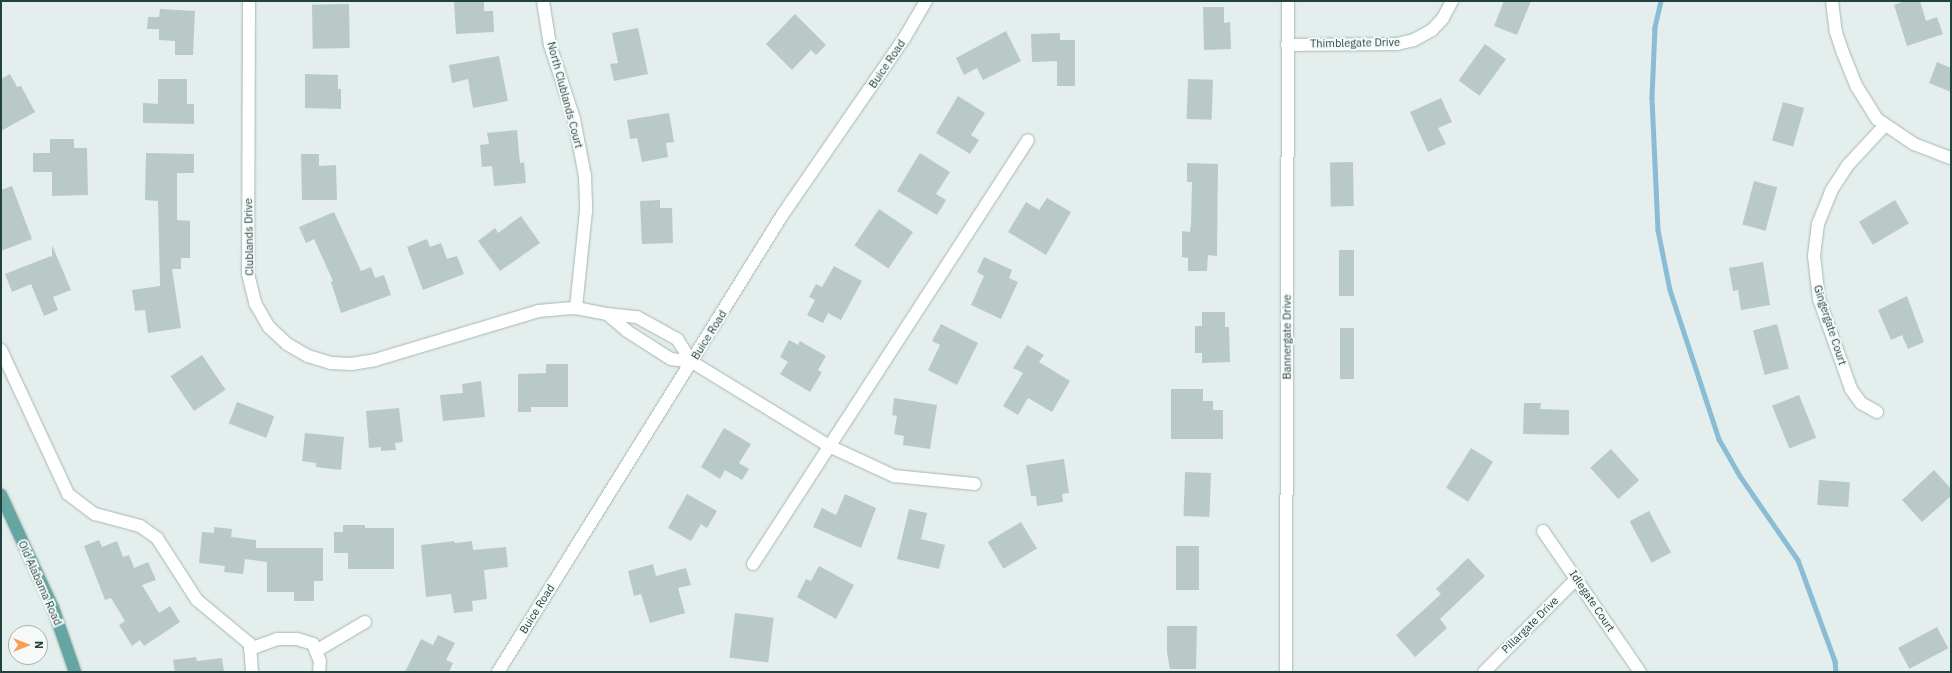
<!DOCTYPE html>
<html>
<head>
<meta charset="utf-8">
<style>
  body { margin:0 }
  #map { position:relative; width:1952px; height:673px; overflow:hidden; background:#e4eeec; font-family:"IBM Plex Sans",sans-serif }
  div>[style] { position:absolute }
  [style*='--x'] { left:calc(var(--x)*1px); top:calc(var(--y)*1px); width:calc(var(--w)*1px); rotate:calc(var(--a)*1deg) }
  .stream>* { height:4.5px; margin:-2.25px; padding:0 2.25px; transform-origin:2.25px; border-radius:2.25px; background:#8abcd6 }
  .building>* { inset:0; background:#b9cac6; transform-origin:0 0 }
  .roads { filter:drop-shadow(0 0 1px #a6b7b5) drop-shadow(0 0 1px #a6b7b5) }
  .minor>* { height:12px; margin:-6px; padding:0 6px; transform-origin:6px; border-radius:6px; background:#fff }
  .major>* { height:12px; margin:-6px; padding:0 6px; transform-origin:6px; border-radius:6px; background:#66a6a2 }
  span { translate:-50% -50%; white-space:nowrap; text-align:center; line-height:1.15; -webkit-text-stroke:4px #f5faf9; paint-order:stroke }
  .street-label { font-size:11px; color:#22423f }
  .frame { position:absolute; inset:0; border:2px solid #22423f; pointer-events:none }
  .north { position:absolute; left:8px; top:625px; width:40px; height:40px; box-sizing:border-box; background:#f5faf9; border:1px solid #a1b0af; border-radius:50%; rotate:90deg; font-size:11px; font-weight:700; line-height:16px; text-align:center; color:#22423f }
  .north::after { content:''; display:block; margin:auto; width:14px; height:18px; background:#fa9d57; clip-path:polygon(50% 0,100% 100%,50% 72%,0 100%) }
</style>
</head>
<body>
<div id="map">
  <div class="stream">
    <div style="--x:1661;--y:1;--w:28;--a:103"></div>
    <div style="--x:1655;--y:28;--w:70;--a:92.5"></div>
    <div style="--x:1652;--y:98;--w:132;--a:87.4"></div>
    <div style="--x:1658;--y:230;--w:61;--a:78.7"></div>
    <div style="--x:1670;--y:290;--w:157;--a:71.8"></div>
    <div style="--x:1719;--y:439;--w:43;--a:60.4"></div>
    <div style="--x:1740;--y:476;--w:102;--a:55.4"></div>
    <div style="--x:1798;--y:560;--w:108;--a:69.9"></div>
    <div style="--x:1835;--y:661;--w:11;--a:85"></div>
  </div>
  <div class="building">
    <div style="clip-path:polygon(454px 1px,484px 1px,484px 11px,493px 11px,494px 32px,456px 34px)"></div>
    <div style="clip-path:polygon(1504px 1px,1531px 1px,1517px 35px,1494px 26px)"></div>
    <div style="clip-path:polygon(1905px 1px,1920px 1px,1926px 21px,1937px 17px,1943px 34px,1907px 46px,1894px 5px)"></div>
    <div style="left:349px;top:4px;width:44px;height:37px;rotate:89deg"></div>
    <div style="clip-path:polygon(1203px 7px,1224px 7px,1224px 23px,1230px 22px,1231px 49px,1204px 50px)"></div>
    <div style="clip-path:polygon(160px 9px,195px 11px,193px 55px,175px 55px,175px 41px,159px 40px,159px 29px,147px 29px,148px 17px,159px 17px)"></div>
    <div style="clip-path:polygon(795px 14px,826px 45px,816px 55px,811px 50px,792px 70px,766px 44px)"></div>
    <div style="clip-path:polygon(638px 28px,648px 74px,614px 81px,610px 64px,618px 63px,612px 33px)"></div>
    <div style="clip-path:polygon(1006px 31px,1021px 61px,983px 80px,977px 68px,964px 75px,956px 58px)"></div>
    <div style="clip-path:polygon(1060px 33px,1060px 40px,1075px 40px,1075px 86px,1057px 86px,1057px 61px,1032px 62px,1031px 34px)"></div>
    <div style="left:1485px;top:44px;width:26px;height:45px;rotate:36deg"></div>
    <div style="clip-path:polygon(499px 56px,508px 101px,473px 108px,468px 79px,452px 83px,449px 65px)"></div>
    <div style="clip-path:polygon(1937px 62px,1951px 68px,1951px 92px,1929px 83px)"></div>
    <div style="clip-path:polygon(10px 74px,17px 87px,21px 86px,35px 112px,1px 131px,1px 79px)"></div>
    <div style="clip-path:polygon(305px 74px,338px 75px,338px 89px,341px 89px,341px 109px,305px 108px)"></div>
    <div style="clip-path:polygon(158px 79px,187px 79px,187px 104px,194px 104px,194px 124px,143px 123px,143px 103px,158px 104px)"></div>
    <div style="left:1188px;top:79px;width:25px;height:40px;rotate:2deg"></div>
    <div style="clip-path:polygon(958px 96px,985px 113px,971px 135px,979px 140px,970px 154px,936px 133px)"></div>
    <div style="clip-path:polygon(1441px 98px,1452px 122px,1438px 128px,1446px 144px,1428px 152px,1410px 112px)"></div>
    <div style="left:1783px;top:102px;width:22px;height:40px;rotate:16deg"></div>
    <div style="clip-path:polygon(669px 113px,674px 142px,666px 143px,668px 157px,642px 162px,637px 138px,630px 139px,627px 120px)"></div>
    <div style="clip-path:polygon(517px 130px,520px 163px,524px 162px,526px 183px,494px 186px,492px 166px,482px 167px,480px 145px,489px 144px,487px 133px)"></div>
    <div style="clip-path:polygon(50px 139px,74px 139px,74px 148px,87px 148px,88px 195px,52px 196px,52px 172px,33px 172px,33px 153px,50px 153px)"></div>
    <div style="clip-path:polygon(146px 153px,194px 154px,194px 173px,177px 173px,177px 220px,190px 221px,190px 258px,181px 258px,181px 269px,172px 269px,181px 328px,148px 333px,145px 310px,135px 311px,132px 290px,160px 286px,158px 201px,145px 200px)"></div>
    <div style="clip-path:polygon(920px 153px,950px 172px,936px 194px,946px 200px,937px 215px,897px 191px)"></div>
    <div style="clip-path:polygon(301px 154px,319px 154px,319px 166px,336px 165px,337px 200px,302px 200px)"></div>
    <div style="left:1353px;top:162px;width:44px;height:23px;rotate:89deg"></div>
    <div style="clip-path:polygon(1187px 163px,1218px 164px,1217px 256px,1208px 255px,1207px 271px,1188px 271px,1188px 258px,1182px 257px,1182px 231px,1190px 232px,1191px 224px,1192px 182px,1187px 182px)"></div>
    <div style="left:1754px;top:181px;width:24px;height:45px;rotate:15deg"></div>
    <div style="clip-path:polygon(12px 186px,32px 239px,1px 251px,1px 190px)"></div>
    <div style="clip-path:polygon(1047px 198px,1071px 212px,1046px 255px,1008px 232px,1026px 202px,1039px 210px)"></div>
    <div style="clip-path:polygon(660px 200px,660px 208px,672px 208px,673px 243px,642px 244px,640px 201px)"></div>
    <div style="left:1895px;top:200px;width:27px;height:42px;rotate:59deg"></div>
    <div style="left:879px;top:209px;width:41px;height:44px;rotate:34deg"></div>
    <div style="clip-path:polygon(334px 212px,361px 271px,371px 267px,375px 278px,384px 275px,391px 295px,341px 313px,331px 282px,333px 281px,314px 239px,306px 243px,299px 227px)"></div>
    <div style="clip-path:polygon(521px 216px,540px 243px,500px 271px,478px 241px,495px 228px,498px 233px)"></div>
    <div style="clip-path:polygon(427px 239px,430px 247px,441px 243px,447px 259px,457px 256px,464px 274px,423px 290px,407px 247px)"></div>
    <div style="clip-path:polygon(52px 245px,71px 290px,53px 297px,58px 310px,44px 316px,31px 284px,12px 292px,5px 274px,51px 256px,52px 258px)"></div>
    <div style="left:1339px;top:250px;width:15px;height:46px"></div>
    <div style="clip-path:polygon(984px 257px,1012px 270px,1009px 278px,1018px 282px,1001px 319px,971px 305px,984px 276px,977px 272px)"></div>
    <div style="clip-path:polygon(1763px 262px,1770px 305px,1741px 310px,1738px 290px,1733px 291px,1729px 268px)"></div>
    <div style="clip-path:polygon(834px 266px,862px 281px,841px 320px,828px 313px,823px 323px,807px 315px,815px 300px,809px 297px,816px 284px,822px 287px)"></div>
    <div style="clip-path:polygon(1907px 296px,1924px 342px,1908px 349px,1902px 335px,1891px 340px,1878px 310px)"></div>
    <div style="clip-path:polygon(1202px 312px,1225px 312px,1225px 327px,1229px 327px,1230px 362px,1202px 363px,1202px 353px,1195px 353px,1195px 326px,1202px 326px)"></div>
    <div style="clip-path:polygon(941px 324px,978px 343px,957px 385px,928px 370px,940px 345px,932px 341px)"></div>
    <div style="left:1777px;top:324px;width:46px;height:25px;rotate:75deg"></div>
    <div style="left:1340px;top:328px;width:14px;height:51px"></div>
    <div style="clip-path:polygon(789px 340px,798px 345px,800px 341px,826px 356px,818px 370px,822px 372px,810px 392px,780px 374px,788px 362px,780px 357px)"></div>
    <div style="clip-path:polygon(1027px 345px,1044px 355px,1039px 362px,1070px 381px,1052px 412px,1028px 398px,1018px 415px,1003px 406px,1023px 373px,1013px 368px)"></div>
    <div style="left:202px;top:355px;width:42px;height:38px;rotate:56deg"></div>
    <div style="clip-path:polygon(546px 364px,568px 364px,568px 407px,531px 407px,531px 412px,518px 412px,518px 374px,546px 373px)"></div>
    <div style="clip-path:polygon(481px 381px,485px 417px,443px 421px,440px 395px,463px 393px,462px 384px)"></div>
    <div style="clip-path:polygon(1171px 389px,1203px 389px,1203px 401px,1213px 401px,1213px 410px,1223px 410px,1223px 439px,1171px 439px)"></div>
    <div style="left:1799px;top:395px;width:46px;height:29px;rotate:68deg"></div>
    <div style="clip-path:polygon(894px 398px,937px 405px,930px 449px,903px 445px,904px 436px,894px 434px,897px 416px,892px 415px)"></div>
    <div style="left:237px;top:402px;width:40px;height:23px;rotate:21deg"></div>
    <div style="clip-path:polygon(1524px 403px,1541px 403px,1540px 409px,1569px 410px,1569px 435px,1523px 434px)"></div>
    <div style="clip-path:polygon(399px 408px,403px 442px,395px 443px,396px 450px,381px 451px,381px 447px,369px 448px,366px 411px)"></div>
    <div style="clip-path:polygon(724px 428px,751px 444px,739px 463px,749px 469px,742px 480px,725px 470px,720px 479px,701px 467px)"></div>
    <div style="clip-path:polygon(305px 433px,344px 437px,341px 470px,316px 467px,316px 463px,302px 461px)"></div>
    <div style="left:1471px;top:448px;width:26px;height:47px;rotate:32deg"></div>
    <div style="left:1611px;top:449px;width:42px;height:28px;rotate:48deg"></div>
    <div style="clip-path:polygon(1064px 459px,1069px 493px,1062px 494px,1063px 502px,1037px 506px,1036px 496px,1031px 496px,1026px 465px)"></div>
    <div style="clip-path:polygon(1934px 470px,1951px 489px,1951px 496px,1922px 522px,1902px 500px)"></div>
    <div style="left:1185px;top:472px;width:26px;height:44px;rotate:2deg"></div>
    <div style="left:1819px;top:480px;width:31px;height:25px;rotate:4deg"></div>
    <div style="clip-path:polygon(687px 494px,717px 511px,707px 528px,701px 524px,691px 541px,668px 528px)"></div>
    <div style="clip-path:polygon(845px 494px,876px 508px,861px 548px,813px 527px,822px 508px,836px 515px)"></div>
    <div style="clip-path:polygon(909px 509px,927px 513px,921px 539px,945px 545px,939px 569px,897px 559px)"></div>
    <div style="left:1649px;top:511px;width:47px;height:22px;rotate:62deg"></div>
    <div style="left:1021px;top:522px;width:31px;height:39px;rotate:59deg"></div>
    <div style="clip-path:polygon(343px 525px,365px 525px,365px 528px,394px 528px,394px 569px,348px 569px,348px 553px,334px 553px,334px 532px,343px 532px)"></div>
    <div style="clip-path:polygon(214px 527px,232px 529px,231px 537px,256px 540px,256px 548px,323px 548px,323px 581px,314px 581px,314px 601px,294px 601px,294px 592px,267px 592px,267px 562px,245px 559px,243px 574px,224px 572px,225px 566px,199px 563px,202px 532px,214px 533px)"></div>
    <div style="clip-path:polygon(99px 540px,102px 547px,117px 541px,123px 557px,129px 555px,134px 568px,148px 562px,156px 580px,142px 585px,159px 613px,170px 606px,180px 622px,144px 646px,140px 640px,132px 646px,119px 625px,125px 621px,111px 598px,105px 600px,84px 546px)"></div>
    <div style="clip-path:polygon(454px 541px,455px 543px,472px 541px,473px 550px,506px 547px,508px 567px,484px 570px,487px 599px,472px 601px,473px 611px,454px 613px,451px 594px,426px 597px,421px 545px)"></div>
    <div style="left:1199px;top:546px;width:44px;height:23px;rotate:90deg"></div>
    <div style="clip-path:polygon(1468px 558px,1485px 576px,1440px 619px,1447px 628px,1415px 657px,1396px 635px,1441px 594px,1436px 589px)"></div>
    <div style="clip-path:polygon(653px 564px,656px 576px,686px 568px,691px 585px,678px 588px,685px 613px,650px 623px,641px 594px,634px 596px,628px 571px)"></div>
    <div style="clip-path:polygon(819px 566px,854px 585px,836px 619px,797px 597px,806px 579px,811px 581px)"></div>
    <div style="left:735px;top:613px;width:39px;height:45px;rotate:7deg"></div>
    <div style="clip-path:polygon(1167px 626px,1197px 626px,1196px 669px,1170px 669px,1167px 653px)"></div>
    <div style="left:1937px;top:627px;width:24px;height:44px;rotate:62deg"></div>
    <div style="clip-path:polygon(438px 635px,455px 643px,446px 660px,453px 663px,449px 672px,405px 672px,421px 639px,433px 645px)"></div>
    <div style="clip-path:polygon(196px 657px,197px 661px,222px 658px,224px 672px,175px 672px,173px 660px)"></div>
  </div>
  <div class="roads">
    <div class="minor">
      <div style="--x:249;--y:1;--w:273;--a:90.2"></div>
      <div style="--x:248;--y:274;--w:30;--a:76"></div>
      <div style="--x:255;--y:303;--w:28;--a:60"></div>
      <div style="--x:269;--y:327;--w:25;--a:43"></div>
      <div style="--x:287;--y:344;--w:24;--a:30"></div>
      <div style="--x:308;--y:356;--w:24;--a:17"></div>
      <div style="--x:331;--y:363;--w:20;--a:3"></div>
      <div style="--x:351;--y:364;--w:24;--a:-9"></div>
      <div style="--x:375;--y:360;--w:170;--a:-16.7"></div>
      <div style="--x:538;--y:311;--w:38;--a:-5"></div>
      <div style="--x:576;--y:308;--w:32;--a:11"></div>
      <div style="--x:607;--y:314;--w:26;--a:40"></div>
      <div style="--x:627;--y:331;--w:52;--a:32.5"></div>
      <div style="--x:671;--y:359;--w:21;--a:8"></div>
      <div style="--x:692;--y:362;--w:161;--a:31.5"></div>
      <div style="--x:829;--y:446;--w:72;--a:24.8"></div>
      <div style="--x:894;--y:476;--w:81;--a:5.6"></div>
      <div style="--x:543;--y:1;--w:45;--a:81"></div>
      <div style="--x:550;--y:45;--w:78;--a:72"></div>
      <div style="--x:574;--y:119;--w:58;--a:79.1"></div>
      <div style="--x:585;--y:176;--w:35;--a:88"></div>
      <div style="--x:586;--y:211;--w:98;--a:95.9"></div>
      <div style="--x:1832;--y:1;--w:31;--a:83"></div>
      <div style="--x:1836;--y:32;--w:22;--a:72"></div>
      <div style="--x:1843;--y:53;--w:37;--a:68"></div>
      <div style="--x:1857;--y:87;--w:38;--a:58"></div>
      <div style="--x:1877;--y:119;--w:45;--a:34"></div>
      <div style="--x:1914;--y:144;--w:40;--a:21"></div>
      <div style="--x:1287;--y:45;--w:110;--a:-0.5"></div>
      <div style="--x:1397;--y:44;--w:17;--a:-13"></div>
      <div style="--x:1414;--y:40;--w:21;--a:-29"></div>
      <div style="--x:1432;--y:30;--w:16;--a:-47"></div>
      <div style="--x:1443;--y:18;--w:19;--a:-62"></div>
      <div style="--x:607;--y:314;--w:30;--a:6"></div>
      <div style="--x:637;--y:317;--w:46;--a:28.8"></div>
      <div style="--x:677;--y:339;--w:27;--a:57"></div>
      <div style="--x:1;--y:350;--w:159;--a:65"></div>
      <div style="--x:68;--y:494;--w:34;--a:37"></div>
      <div style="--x:95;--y:514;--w:47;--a:14.9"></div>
      <div style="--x:140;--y:526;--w:21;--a:35"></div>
      <div style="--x:157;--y:538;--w:74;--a:57.2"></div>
      <div style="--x:197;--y:600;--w:69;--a:39.7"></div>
      <div style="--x:250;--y:644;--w:28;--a:86"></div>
      <div style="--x:1877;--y:412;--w:18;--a:-151"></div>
      <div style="--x:1861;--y:403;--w:17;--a:-126"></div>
      <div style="--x:1851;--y:389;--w:96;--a:-109.6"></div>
      <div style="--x:1819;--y:299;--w:43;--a:-96.6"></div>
      <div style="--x:1814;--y:256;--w:32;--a:-83"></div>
      <div style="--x:1818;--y:224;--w:35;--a:-68"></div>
      <div style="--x:1831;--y:191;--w:31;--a:-57"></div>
      <div style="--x:1848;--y:165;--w:54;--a:-47.2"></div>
      <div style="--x:1543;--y:531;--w:171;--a:55.5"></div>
      <div style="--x:753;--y:564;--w:505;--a:-57.03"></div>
      <div style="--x:250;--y:649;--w:29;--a:-20"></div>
      <div style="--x:277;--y:639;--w:20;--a:0"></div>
      <div style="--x:297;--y:639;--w:17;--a:17"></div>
      <div style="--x:313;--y:644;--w:18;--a:68"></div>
      <div style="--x:320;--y:661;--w:11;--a:95"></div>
      <div style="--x:316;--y:651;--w:57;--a:-30.6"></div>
      <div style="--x:498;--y:672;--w:539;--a:-58.11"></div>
      <div style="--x:783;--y:214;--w:215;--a:-55.4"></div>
      <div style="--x:905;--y:37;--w:42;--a:-59.7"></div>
      <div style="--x:1286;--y:672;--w:671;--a:-89.83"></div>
      <div style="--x:1484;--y:672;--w:131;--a:-45.3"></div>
    </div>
    <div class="major">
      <div style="--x:1;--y:495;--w:124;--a:65.3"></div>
      <div style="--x:53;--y:608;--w:68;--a:71"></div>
    </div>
  </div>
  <div class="street-label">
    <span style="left:1355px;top:43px;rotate:-1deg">Thimblegate Drive</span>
    <span style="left:887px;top:64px;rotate:-56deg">Buice Road</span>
    <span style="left:565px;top:95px;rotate:75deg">North Clublands Court</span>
    <span style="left:249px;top:237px;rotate:-91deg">Clublands Drive</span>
    <span style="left:1830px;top:325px;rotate:72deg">Gingergate Court</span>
    <span style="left:709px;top:335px;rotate:-58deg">Buice Road</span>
    <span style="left:1287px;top:337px;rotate:-90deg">Bannergate Drive</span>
    <span style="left:40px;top:583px;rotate:66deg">Old Alabama Road</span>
    <span style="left:1592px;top:601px;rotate:56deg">Idlegate Court</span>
    <span style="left:537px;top:609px;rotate:-58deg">Buice Road</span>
    <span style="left:1530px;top:625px;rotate:-45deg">Pillargate Drive</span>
  </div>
  <div class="frame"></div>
  <div class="north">N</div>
</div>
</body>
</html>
